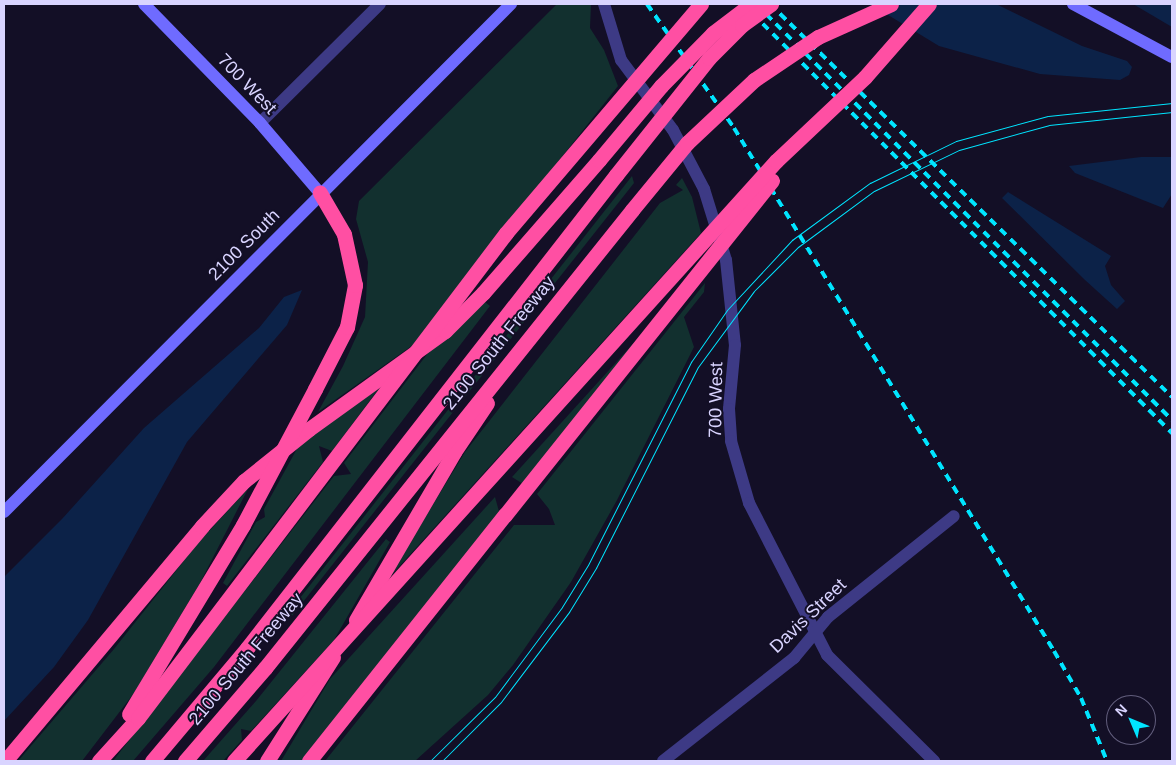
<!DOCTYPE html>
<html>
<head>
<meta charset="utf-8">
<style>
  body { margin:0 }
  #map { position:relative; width:1176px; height:765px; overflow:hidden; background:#130f26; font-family:Helvetica,sans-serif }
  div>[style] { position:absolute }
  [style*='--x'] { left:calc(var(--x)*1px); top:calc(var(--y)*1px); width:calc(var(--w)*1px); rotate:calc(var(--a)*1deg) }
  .green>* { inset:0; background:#12302f }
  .water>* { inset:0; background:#0c2248 }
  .street>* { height:12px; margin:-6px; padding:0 6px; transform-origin:6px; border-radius:6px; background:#3d3a85 }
  .secondary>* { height:12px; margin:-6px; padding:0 6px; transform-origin:6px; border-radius:6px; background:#6f6bff }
  .highway>* { height:15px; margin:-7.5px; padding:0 7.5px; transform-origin:7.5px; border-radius:7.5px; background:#ff4fa3 }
  .tram>* { height:1px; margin:-0.5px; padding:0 0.5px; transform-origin:0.5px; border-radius:0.5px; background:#00e5ff }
  .rail>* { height:4px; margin-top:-2px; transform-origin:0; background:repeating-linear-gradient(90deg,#00e5ff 0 8px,transparent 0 14px) }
  .highway-bridge>* { height:15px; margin:-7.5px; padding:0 7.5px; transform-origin:7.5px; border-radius:7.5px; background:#ff4fa3 }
  span { translate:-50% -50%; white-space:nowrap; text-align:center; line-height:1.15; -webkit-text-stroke:4px #130f26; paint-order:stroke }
  .street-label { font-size:18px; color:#d9d4ff }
  .frame { position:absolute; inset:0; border:5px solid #d9d4ff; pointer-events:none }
  .north { position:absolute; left:1106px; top:695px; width:50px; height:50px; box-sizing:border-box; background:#130f26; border:1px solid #625e7d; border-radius:50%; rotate:315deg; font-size:14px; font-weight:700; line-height:20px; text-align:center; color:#d9d4ff }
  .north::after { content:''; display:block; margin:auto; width:18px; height:22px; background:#00e5ff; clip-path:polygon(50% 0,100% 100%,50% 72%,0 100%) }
</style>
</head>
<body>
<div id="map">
  <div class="green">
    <div style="clip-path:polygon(557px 4px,591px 4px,590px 28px,604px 50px,618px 86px,413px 345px,318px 412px,343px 366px,365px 317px,368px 262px,356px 219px,359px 201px)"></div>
    <div style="clip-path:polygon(632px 176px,634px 183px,288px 621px,296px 603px)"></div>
    <div style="clip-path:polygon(682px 178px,692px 197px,701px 233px,387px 580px,465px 452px,660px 203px,683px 190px,676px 185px)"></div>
    <div style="clip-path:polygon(705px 283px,704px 292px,684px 317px,694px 347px,616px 502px,571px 582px,513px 665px,488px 695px,415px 761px,325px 761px,514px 525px,555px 525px,549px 509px,537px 494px)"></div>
    <div style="clip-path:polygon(485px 302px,490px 306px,214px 667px,133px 761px,113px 761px,334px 476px,351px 474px,344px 463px,428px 353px)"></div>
    <div style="clip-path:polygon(640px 336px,523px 484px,512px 477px)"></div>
    <div style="clip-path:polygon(380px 387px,332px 451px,319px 446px,323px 462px,227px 586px,223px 583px,256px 522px,265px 517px,264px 509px,299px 445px)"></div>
    <div style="clip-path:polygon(248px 489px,200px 583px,134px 693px,82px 761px,18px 761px,114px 649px,198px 543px)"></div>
    <div style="clip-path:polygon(495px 497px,500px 515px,318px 743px,302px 761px,281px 761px,330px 679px)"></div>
    <div style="clip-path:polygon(386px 539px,390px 542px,334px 640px,251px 731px,241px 729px,242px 740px,223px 761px,203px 761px,256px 701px)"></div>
  </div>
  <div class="water">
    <div style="clip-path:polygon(870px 4px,996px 4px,1082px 46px,1127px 61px,1132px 67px,1129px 75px,1120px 80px,1040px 74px,939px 46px)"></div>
    <div style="clip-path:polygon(1133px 4px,1172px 4px,1172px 27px)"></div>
    <div style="clip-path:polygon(1141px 157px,1172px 157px,1172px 194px,1163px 208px,1075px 173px,1069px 166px)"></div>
    <div style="clip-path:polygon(1008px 192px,1111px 256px,1105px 266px,1111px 285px,1125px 301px,1117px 309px,1085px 280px,1002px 198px)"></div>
    <div style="clip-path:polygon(302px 290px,287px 325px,187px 442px,88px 620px,54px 667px,4px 721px,4px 577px,62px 519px,144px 428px,259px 328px,284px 297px)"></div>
  </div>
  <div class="street">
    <div style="--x:604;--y:4;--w:59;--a:73.1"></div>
    <div style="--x:621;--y:60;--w:87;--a:53.4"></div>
    <div style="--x:673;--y:130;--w:67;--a:62.3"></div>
    <div style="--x:704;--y:189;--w:74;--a:72.8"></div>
    <div style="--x:726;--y:260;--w:85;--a:84"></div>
    <div style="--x:735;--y:345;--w:64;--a:95.4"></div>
    <div style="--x:729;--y:409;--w:32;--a:86"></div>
    <div style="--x:731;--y:441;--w:65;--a:73.8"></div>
    <div style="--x:749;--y:503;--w:171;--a:62.8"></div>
    <div style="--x:827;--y:655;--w:151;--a:44.7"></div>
    <div style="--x:260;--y:123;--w:169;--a:-44.8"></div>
    <div style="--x:663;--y:761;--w:167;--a:-38.2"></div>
    <div style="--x:794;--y:658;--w:53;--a:-50.3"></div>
    <div style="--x:828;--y:617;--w:161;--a:-38.7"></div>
  </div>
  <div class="secondary">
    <div style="--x:144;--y:4;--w:166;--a:45.7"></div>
    <div style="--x:260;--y:123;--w:92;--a:49.4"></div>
    <div style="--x:1073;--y:4;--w:112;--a:28.2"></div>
    <div style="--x:4;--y:512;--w:718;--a:-45.06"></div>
  </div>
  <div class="highway">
    <div style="--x:865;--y:77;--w:97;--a:-48.8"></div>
    <div style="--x:315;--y:389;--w:70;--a:-62.7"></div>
    <div style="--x:347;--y:327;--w:43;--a:-79.2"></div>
    <div style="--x:355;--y:285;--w:52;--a:-102.2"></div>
    <div style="--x:344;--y:234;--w:48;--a:-120.3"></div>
    <div style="--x:356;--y:620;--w:194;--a:-59.7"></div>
    <div style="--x:454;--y:452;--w:59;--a:-56"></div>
    <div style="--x:5;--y:761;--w:307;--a:-50"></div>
    <div style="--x:202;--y:526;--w:62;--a:-47"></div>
    <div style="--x:244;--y:481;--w:83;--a:-38.7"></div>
    <div style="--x:309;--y:429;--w:168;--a:-35.8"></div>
    <div style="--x:445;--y:331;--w:54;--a:-45"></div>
    <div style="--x:483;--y:293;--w:176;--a:-48.9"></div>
    <div style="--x:99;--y:761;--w:58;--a:-47.8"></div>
    <div style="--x:152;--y:761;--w:148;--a:-49.9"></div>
    <div style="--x:247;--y:648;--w:600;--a:-52.04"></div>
    <div style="--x:185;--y:761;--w:123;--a:-49.3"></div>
    <div style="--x:265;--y:668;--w:587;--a:-51.29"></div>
    <div style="--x:267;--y:761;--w:123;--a:-57.6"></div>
    <div style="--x:309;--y:761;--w:315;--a:-51.5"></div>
  </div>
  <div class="tram">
    <div style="--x:430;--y:761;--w:91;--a:-44.6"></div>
    <div style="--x:495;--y:697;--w:112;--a:-53.3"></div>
    <div style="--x:562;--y:607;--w:49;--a:-58.2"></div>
    <div style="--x:588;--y:565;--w:228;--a:-63.1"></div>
    <div style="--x:691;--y:362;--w:63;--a:-55.3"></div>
    <div style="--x:727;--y:310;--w:96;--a:-47.1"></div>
    <div style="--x:792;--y:240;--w:97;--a:-36.2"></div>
    <div style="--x:870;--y:183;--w:96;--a:-26"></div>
    <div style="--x:956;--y:141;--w:95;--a:-15.2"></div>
    <div style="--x:1048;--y:116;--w:125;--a:-6"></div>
    <div style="--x:442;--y:761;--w:83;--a:-45"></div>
    <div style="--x:501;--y:702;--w:113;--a:-52.9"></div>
    <div style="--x:569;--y:612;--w:52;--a:-58.5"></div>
    <div style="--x:596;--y:568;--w:225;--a:-63.1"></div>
    <div style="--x:698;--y:367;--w:94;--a:-53.6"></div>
    <div style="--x:754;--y:291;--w:62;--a:-45"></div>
    <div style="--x:798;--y:247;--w:94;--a:-36.4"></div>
    <div style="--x:874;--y:191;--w:94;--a:-25.8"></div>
    <div style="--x:959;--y:150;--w:93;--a:-15.5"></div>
    <div style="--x:1049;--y:125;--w:124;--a:-6"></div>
  </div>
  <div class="rail">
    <div style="--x:647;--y:4;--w:151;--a:54.9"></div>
    <div style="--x:734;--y:128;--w:613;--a:58.54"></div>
    <div style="--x:1054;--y:651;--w:54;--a:60.1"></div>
    <div style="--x:1081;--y:698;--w:68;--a:67.6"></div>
    <div style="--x:743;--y:4;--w:607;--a:45"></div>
    <div style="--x:756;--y:4;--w:588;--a:45"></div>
    <div style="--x:770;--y:4;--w:562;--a:44.35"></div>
  </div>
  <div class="highway-bridge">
    <div style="--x:599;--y:160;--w:97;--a:-50"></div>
    <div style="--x:661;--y:86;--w:74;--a:-45.5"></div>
    <div style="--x:713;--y:33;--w:48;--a:-37.3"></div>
    <div style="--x:616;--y:175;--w:149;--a:-51.5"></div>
    <div style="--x:709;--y:58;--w:47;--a:-45"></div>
    <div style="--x:742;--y:25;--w:36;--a:-36"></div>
    <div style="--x:632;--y:210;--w:87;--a:-50.6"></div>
    <div style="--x:687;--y:143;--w:92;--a:-43.2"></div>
    <div style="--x:754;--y:80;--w:77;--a:-33.9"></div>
    <div style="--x:818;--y:37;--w:80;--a:-24.3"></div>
    <div style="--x:505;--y:515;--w:428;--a:-51.4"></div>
    <div style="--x:129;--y:714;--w:221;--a:-58.9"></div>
    <div style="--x:243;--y:525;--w:154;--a:-62.1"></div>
    <div style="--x:138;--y:718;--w:609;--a:-52.81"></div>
    <div style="--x:506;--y:233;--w:301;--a:-49.6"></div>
    <div style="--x:234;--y:761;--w:809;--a:-47.91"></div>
    <div style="--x:776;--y:161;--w:122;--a:-43.3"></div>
  </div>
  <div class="street-label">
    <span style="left:247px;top:84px;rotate:46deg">700 West</span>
    <span style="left:244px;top:245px;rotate:-45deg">2100 South</span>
    <span style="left:499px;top:343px;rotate:-51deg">2100 South Freeway</span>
    <span style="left:716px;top:400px;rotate:-89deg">700 West</span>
    <span style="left:808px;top:616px;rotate:-44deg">Davis Street</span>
    <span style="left:246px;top:659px;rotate:-50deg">2100 South Freeway</span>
  </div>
  <div class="frame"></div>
  <div class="north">N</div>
</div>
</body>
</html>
